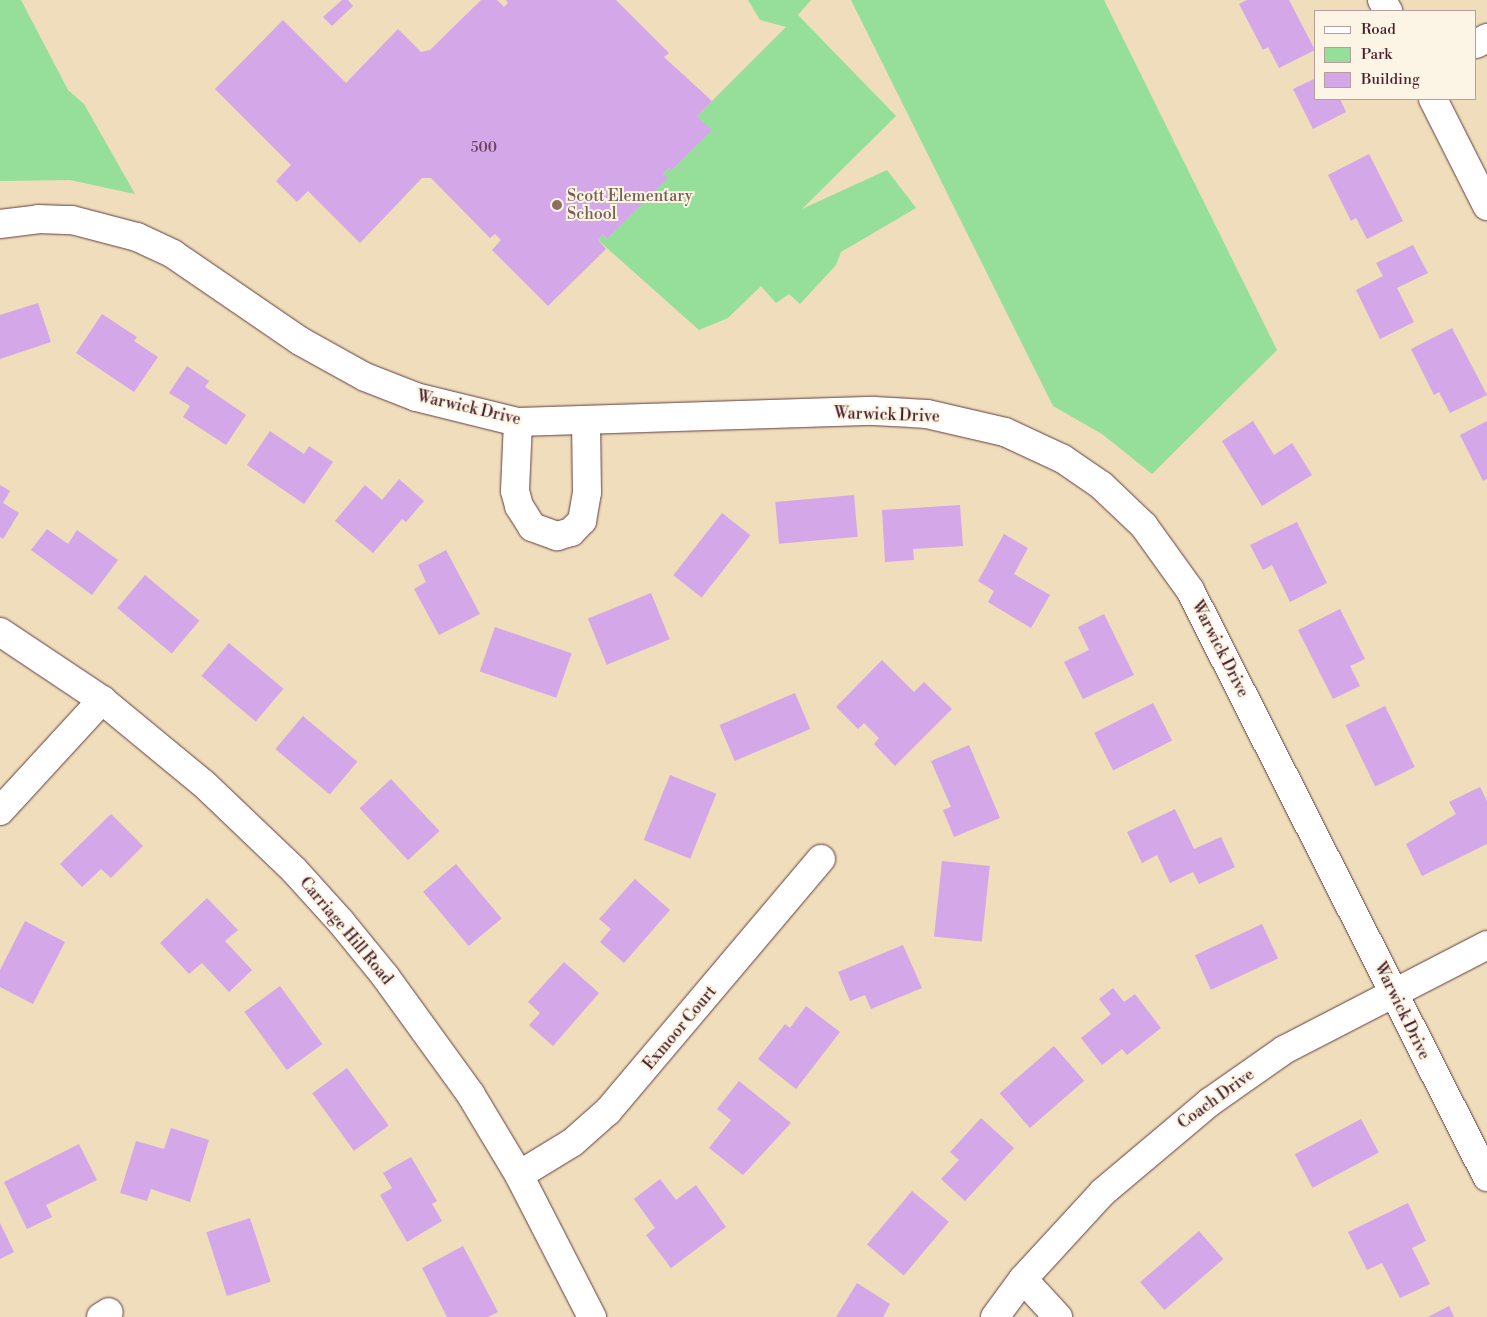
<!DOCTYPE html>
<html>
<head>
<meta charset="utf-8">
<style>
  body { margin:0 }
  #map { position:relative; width:1487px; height:1317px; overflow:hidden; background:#efddbb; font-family:"Libre Bodoni",serif }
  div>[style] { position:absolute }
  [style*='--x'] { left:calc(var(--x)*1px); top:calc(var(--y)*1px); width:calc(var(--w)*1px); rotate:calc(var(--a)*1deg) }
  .green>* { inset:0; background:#95df9a }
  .building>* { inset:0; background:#d4a7e9; transform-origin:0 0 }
  .roads { filter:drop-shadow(0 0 1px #633c41) drop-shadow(0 0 1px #633c41) }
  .minor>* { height:28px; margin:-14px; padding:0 14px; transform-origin:14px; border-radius:14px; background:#fff }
  .dots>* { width:14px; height:14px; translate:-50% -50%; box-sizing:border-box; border:2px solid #fcf5e5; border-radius:50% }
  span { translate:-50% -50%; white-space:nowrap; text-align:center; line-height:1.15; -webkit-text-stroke:4px #fcf5e5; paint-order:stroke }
  .number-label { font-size:14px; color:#6c415a }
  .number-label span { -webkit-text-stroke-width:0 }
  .education-label { font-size:16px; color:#785e54 }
  .left { translate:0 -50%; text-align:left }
  .street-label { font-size:16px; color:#4a1f2b }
  .legend { position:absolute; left:1314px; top:10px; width:162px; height:90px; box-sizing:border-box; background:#fcf5e5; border:1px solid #b59f9b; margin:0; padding:6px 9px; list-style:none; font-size:15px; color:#4a1f2b }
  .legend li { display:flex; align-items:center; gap:10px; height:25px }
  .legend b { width:25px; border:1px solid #b59f9b }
</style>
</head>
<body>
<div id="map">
  <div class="green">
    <div style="clip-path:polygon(0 0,21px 0,68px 90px,84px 104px,135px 194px,70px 180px,0 181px)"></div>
    <div style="clip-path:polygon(748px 0,811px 0,798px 15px,896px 116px,802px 209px,887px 170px,916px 208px,841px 252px,836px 265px,800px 304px,789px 294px,776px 303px,761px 286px,728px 318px,699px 330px,598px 240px,603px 234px,607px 239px,667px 178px,663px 174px,669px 168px,672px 170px,711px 130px,697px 116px,786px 27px,760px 20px)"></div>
    <div style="clip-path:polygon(851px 0,1104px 0,1277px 350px,1152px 474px,1102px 434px,1053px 406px)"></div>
  </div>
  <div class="building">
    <div style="clip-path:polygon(342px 0,348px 0,353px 6px,332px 26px,323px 17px)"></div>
    <div style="clip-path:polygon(481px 0,497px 0,504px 7px,508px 3px,506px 0,616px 0,669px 53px,664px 57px,712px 101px,697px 116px,712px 130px,672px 170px,669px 168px,663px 174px,668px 178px,607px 239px,603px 234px,598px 240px,606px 249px,548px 306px,492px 250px,501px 240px,495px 234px,490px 238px,431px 178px,422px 178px,360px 243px,308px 191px,297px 202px,276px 181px,291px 165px,215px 89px,283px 20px,346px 83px,398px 29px,421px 52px,430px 50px)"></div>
    <div style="clip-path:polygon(1247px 0,1289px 0,1315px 50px,1279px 68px,1268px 47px,1263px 50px,1239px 4px)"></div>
    <div style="clip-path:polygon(1316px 78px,1316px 99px,1340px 99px,1346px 112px,1313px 129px,1293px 89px)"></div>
    <div style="clip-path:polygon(1369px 154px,1403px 221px,1367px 239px,1356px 218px,1351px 221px,1328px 175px)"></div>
    <div style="clip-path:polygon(1413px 245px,1428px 273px,1397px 288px,1414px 322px,1380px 339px,1356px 290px,1383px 276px,1376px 263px)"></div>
    <div style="clip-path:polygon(38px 303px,51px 342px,0 359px,0 315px)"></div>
    <div style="clip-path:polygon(102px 314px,137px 337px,134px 341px,158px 357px,134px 392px,76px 353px)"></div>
    <div style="clip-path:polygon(1452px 328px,1487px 395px,1450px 413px,1439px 392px,1434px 395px,1411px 349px)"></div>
    <div style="clip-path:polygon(187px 366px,209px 381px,205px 387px,246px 415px,226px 445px,183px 417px,190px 406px,169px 393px)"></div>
    <div style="clip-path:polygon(1253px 421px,1274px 455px,1292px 443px,1312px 475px,1262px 506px,1222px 441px)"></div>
    <div style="clip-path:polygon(1487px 421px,1487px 479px,1483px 481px,1460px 435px)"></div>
    <div style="clip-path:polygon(270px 431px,304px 454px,309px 446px,333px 462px,304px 504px,247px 465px)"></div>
    <div style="clip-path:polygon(399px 479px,424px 501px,406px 522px,402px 519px,373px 553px,335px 521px,365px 485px,382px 500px)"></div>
    <div style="clip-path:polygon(0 485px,10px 491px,3px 503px,19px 513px,3px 539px,0 537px)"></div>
    <div style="left:854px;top:495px;width:42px;height:79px;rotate:85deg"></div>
    <div style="clip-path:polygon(960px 505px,963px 546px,913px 549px,914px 560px,885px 562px,882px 510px)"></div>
    <div style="left:722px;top:513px;width:36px;height:79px;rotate:38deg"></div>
    <div style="clip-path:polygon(1297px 522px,1327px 583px,1290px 602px,1272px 565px,1263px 570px,1250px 545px)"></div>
    <div style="clip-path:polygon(47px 529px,68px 544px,77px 530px,118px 560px,92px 595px,31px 550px)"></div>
    <div style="clip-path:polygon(1004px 534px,1028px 548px,1014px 574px,1050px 595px,1031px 628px,988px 602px,994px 591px,978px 581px)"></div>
    <div style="clip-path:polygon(446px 550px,480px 614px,439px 635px,414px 589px,426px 582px,418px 565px)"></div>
    <div style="left:145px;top:575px;width:71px;height:43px;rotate:40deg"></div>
    <div style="left:651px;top:593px;width:50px;height:68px;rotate:68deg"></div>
    <div style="clip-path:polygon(1340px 609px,1365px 659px,1350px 666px,1360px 686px,1333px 699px,1298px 630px)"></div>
    <div style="clip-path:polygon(1104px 614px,1134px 675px,1083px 699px,1064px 662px,1089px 650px,1078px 627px)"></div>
    <div style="left:495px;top:627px;width:81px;height:47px;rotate:19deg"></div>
    <div style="left:229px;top:643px;width:71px;height:43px;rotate:40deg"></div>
    <div style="clip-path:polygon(882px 660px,914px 692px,924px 682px,952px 709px,895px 766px,874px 744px,879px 738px,864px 723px,858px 729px,836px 707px)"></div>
    <div style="left:795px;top:693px;width:39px;height:82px;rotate:67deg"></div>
    <div style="left:1153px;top:703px;width:42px;height:66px;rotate:63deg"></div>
    <div style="left:1385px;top:706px;width:68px;height:44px;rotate:64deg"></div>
    <div style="left:303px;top:716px;width:71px;height:43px;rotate:40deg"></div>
    <div style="clip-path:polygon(969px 745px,1000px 818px,954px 837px,943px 810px,951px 807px,931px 761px)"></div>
    <div style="left:670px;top:775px;width:50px;height:70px;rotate:22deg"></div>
    <div style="left:391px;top:779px;width:71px;height:43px;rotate:47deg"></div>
    <div style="clip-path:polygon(1480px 787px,1487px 801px,1487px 844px,1422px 876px,1406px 844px,1456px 814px,1449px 802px)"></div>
    <div style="clip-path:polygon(1175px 809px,1194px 849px,1221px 837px,1235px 867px,1199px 884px,1193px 872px,1170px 883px,1157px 855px,1142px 863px,1127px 832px)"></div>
    <div style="clip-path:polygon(111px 814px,143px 846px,111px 878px,101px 869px,82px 887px,60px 864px)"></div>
    <div style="left:942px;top:861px;width:48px;height:76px;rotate:6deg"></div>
    <div style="left:456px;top:864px;width:71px;height:43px;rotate:50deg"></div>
    <div style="clip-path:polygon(635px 879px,670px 910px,624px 963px,600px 942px,611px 929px,599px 919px)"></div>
    <div style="clip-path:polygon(207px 898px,238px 930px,225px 941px,252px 970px,229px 992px,202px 963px,189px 974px,160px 943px)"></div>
    <div style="clip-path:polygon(25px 921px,65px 942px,33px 1004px,0 987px,0 970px)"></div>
    <div style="left:1262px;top:924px;width:38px;height:74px;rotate:65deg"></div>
    <div style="clip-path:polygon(903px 945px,922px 988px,871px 1009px,865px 995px,850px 1001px,838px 972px)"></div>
    <div style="clip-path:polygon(564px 962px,599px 993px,553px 1046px,529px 1025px,540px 1013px,528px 1002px)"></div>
    <div style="left:280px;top:986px;width:72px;height:44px;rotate:54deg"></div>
    <div style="clip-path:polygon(1113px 988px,1124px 1002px,1135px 994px,1161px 1028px,1127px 1055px,1122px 1049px,1102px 1065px,1081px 1038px,1111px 1014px,1099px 999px)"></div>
    <div style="clip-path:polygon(806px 1006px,840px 1032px,796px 1089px,758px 1059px,785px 1024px,790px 1028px)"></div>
    <div style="left:1054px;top:1046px;width:46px;height:72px;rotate:49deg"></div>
    <div style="left:347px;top:1068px;width:71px;height:43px;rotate:54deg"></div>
    <div style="clip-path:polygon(739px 1081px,791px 1123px,743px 1175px,709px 1148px,731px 1120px,717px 1109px)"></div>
    <div style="clip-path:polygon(981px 1118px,1014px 1148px,965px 1201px,941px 1179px,959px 1160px,950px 1152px)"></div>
    <div style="left:1361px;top:1119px;width:38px;height:75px;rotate:62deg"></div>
    <div style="clip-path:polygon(171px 1128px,209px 1140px,190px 1202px,151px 1189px,147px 1201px,120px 1193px,136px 1141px,164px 1149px)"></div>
    <div style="clip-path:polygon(79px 1144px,97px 1180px,46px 1205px,52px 1217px,27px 1229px,4px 1182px)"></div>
    <div style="clip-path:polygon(411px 1157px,437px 1201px,432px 1204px,442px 1221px,407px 1242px,380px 1195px,392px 1188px,383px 1173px)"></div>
    <div style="clip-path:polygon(660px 1179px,676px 1200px,696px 1185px,726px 1227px,671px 1268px,646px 1235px,655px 1228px,634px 1199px)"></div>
    <div style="left:912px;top:1191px;width:48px;height:70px;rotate:40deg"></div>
    <div style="clip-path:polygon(1408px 1203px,1426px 1241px,1412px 1248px,1430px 1284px,1400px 1298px,1382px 1263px,1367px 1270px,1348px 1232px)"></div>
    <div style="left:250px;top:1218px;width:67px;height:46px;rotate:72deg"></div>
    <div style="clip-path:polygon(0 1223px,14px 1252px,0 1259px)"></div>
    <div style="left:1199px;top:1231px;width:37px;height:78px;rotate:49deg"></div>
    <div style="clip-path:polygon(463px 1246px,498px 1312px,488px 1317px,447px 1317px,422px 1268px)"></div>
    <div style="clip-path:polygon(857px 1283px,890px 1304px,883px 1317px,836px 1317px)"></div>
    <div style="clip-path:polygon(1449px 1306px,1454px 1317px,1428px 1317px)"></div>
  </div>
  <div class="roads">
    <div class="minor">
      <div style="--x:1382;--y:0;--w:13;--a:61"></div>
      <div style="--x:1476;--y:44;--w:13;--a:-29"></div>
      <div style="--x:1433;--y:99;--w:120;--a:63.2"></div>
      <div style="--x:0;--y:224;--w:38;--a:-7"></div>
      <div style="--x:38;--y:219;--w:34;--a:2"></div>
      <div style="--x:72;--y:220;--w:67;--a:14.7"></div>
      <div style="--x:137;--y:237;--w:40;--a:25"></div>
      <div style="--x:173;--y:254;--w:154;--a:34.4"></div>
      <div style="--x:300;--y:341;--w:74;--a:29"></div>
      <div style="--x:365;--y:377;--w:55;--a:21.4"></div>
      <div style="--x:416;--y:397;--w:105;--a:13.8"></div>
      <div style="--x:518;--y:422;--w:356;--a:-1.8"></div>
      <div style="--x:874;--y:411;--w:53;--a:3.2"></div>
      <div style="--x:927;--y:414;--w:80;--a:13"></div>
      <div style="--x:1005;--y:432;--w:64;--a:25"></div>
      <div style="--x:1063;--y:459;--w:46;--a:34.4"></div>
      <div style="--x:1101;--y:485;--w:59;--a:43.6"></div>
      <div style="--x:1144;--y:526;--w:79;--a:54.3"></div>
      <div style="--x:1190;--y:590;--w:658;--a:63.16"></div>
      <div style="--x:518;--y:422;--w:69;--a:92.5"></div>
      <div style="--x:515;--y:491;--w:16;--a:75"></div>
      <div style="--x:519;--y:506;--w:25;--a:58"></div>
      <div style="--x:532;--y:527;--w:27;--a:20"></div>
      <div style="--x:557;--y:536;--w:15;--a:-16"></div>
      <div style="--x:571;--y:532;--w:16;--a:-45"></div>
      <div style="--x:582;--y:521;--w:29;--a:-80"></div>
      <div style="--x:587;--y:492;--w:71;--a:-90.8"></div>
      <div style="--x:0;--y:632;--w:123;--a:33.7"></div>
      <div style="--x:102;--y:700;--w:132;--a:39.5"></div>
      <div style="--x:204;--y:784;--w:124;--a:43.7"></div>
      <div style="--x:294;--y:870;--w:70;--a:47.9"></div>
      <div style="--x:341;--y:922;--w:70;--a:50.8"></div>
      <div style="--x:385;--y:976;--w:147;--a:54.1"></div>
      <div style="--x:471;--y:1095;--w:93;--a:59"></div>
      <div style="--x:519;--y:1175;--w:160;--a:62.8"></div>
      <div style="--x:0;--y:811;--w:151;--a:-47.4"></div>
      <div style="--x:519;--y:1175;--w:63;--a:-31.4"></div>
      <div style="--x:573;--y:1142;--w:47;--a:-41.5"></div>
      <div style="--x:608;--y:1111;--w:330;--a:-49.8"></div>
      <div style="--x:1023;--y:1279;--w:52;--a:47.4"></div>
      <div style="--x:101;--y:1317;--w:9;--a:-32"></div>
      <div style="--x:995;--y:1317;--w:47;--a:-53.6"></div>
      <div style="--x:1023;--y:1279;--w:118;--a:-47.4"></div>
      <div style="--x:1103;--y:1192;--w:140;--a:-40.1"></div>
      <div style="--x:1210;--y:1102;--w:90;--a:-35.1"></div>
      <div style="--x:1284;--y:1050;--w:229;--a:-27.3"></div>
    </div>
  </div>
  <div class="dots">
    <div style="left:557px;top:205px;background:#8d6e63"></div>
  </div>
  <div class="number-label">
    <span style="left:484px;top:148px">500</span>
  </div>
  <div class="education-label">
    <span class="left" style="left:567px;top:205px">Scott Elementary<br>School</span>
  </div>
  <div class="street-label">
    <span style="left:469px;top:408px;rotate:13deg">Warwick Drive</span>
    <span style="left:887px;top:415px;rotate:2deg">Warwick Drive</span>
    <span style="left:1220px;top:649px;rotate:63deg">Warwick Drive</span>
    <span style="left:346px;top:931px;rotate:50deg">Carriage Hill Road</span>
    <span style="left:1402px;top:1011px;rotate:64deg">Warwick Drive</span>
    <span style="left:680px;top:1028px;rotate:-50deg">Exmoor Court</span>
    <span style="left:1216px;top:1099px;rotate:-36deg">Coach Drive</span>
  </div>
  <ul class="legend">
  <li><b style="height:6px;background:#fff"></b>Road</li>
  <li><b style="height:14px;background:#95df9a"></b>Park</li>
  <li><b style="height:14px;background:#d4a7e9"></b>Building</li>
  </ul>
</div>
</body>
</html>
